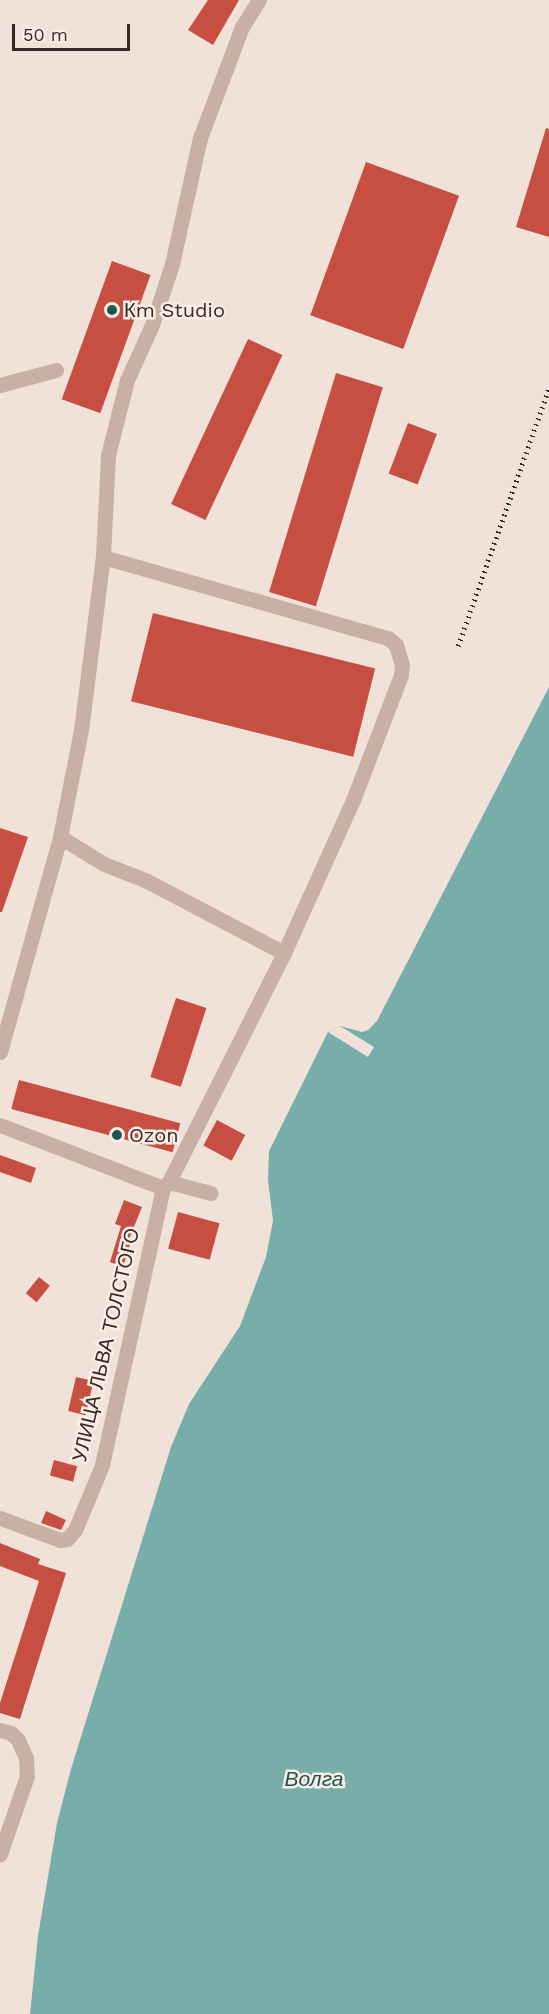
<!DOCTYPE html>
<html>
<head>
<meta charset="utf-8">
<style>
  body { margin:0 }
  #map { position:relative; width:549px; height:2014px; overflow:hidden; background:#f1e2d9; font-family:"Work Sans",sans-serif }
  div>[style] { position:absolute }
  [style*='--x'] { left:calc(var(--x)*1px); top:calc(var(--y)*1px); width:calc(var(--w)*1px); rotate:calc(var(--a)*1deg) }
  .water>* { inset:0; background:#78aea9 }
  .pier>* { inset:0; background:#f1e2d9 }
  .building>* { inset:0; background:#c64f42; transform-origin:0 0 }
  .minor>* { height:15px; margin:-7.5px; padding:0 7.5px; transform-origin:7.5px; border-radius:7.5px; background:#c9b0a5 }
  .rail>* { height:4.5px; margin-top:-2.25px; transform-origin:0; background:repeating-linear-gradient(90deg,#352926 0 1.5px,transparent 0 6px) }
  .dots>* { width:16px; height:16px; translate:-50% -50%; box-sizing:border-box; border:3px solid #f9ede5; border-radius:50% }
  span { translate:-50% -50%; white-space:nowrap; text-align:center; line-height:1.15; -webkit-text-stroke:5px #f9ede5; paint-order:stroke }
  .poi-label { font-size:20px; color:#352926 }
  .left { translate:0 -50%; text-align:left }
  .street-label { font-size:20px; color:#352926 }
  .water-label { font-size:21px; color:#1c5651; font-style:italic }
  .scale { position:absolute; left:12px; top:24px; width:118px; height:27px; box-sizing:border-box; border:3px solid #352926; border-top:0; padding-left:8px; font-size:18px; line-height:21px; white-space:nowrap; color:#352926; -webkit-text-stroke:4px #f9ede5; paint-order:stroke }
</style>
</head>
<body>
<div id="map">
  <div class="water">
    <div style="clip-path:polygon(549px 687px,549px 2014px,30px 2014px,38px 1936px,57px 1823px,71px 1769px,171px 1447px,189px 1404px,240px 1326px,266px 1257px,273px 1221px,268px 1180px,269px 1151px,328px 1032px,340px 1026px,362px 1032px,368px 1030px,377px 1021px)"></div>
  </div>
  <div class="pier">
    <div style="clip-path:polygon(340px 1026px,374px 1047px,368px 1057px,328px 1032px)"></div>
  </div>
  <div class="building">
    <div style="clip-path:polygon(208px 0,239px 0,213px 45px,188px 30px)"></div>
    <div style="clip-path:polygon(546px 128px,549px 129px,549px 237px,516px 227px)"></div>
    <div style="left:366px;top:162px;width:99px;height:163px;rotate:20deg"></div>
    <div style="left:112px;top:261px;width:41px;height:147px;rotate:20deg"></div>
    <div style="left:248px;top:339px;width:38px;height:182px;rotate:25deg"></div>
    <div style="left:336px;top:373px;width:49px;height:229px;rotate:17deg"></div>
    <div style="left:408px;top:423px;width:31px;height:54px;rotate:21deg"></div>
    <div style="left:153px;top:613px;width:229px;height:91px;rotate:14deg"></div>
    <div style="clip-path:polygon(0 828px,28px 837px,2px 912px,0 912px)"></div>
    <div style="left:176px;top:998px;width:32px;height:83px;rotate:18deg"></div>
    <div style="left:19px;top:1080px;width:167px;height:30px;rotate:15deg"></div>
    <div style="left:217px;top:1120px;width:32px;height:29px;rotate:28deg"></div>
    <div style="clip-path:polygon(0 1155px,36px 1168px,31px 1183px,0 1172px)"></div>
    <div style="clip-path:polygon(124px 1200px,142px 1207px,127px 1244px,130px 1245px,123px 1267px,110px 1262px,121px 1226px,115px 1224px)"></div>
    <div style="left:178px;top:1212px;width:43px;height:38px;rotate:15deg"></div>
    <div style="left:39px;top:1277px;width:14px;height:21px;rotate:39deg"></div>
    <div style="left:76px;top:1377px;width:18px;height:35px;rotate:13deg"></div>
    <div style="left:54px;top:1460px;width:24px;height:16px;rotate:15deg"></div>
    <div style="clip-path:polygon(46px 1511px,66px 1520px,61px 1530px,41px 1523px)"></div>
    <div style="clip-path:polygon(0 1543px,40px 1559px,38px 1564px,66px 1573px,20px 1719px,0 1713px,0 1703px,39px 1581px,0 1566px)"></div>
  </div>
  <div class="minor">
    <div style="--x:0;--y:385;--w:58;--a:-15"></div>
    <div style="--x:103;--y:557;--w:296;--a:15.9"></div>
    <div style="--x:388;--y:638;--w:11;--a:41"></div>
    <div style="--x:396;--y:645;--w:21;--a:73"></div>
    <div style="--x:402;--y:665;--w:10;--a:96"></div>
    <div style="--x:401;--y:675;--w:134;--a:111"></div>
    <div style="--x:353;--y:800;--w:168;--a:114.3"></div>
    <div style="--x:284;--y:953;--w:256;--a:116.7"></div>
    <div style="--x:60;--y:837;--w:52;--a:31.5"></div>
    <div style="--x:104;--y:864;--w:44;--a:21.3"></div>
    <div style="--x:145;--y:880;--w:157;--a:27.7"></div>
    <div style="--x:0;--y:1052;--w:223;--a:-74.4"></div>
    <div style="--x:60;--y:837;--w:109;--a:-78.9"></div>
    <div style="--x:81;--y:730;--w:174;--a:-82.8"></div>
    <div style="--x:103;--y:557;--w:102;--a:-87.2"></div>
    <div style="--x:108;--y:455;--w:77;--a:-75.8"></div>
    <div style="--x:127;--y:380;--w:60;--a:-65.6"></div>
    <div style="--x:152;--y:325;--w:64;--a:-71.8"></div>
    <div style="--x:172;--y:264;--w:129;--a:-77.5"></div>
    <div style="--x:200;--y:138;--w:119;--a:-69.3"></div>
    <div style="--x:242;--y:27;--w:32;--a:-58"></div>
    <div style="--x:0;--y:1125;--w:175;--a:21.1"></div>
    <div style="--x:163;--y:1188;--w:8;--a:-45"></div>
    <div style="--x:169;--y:1182;--w:43;--a:14.7"></div>
    <div style="--x:0;--y:1518;--w:64;--a:20.1"></div>
    <div style="--x:60;--y:1540;--w:7;--a:-8"></div>
    <div style="--x:67;--y:1539;--w:12;--a:-48"></div>
    <div style="--x:75;--y:1530;--w:70;--a:-67.4"></div>
    <div style="--x:102;--y:1465;--w:284;--a:-77.6"></div>
    <div style="--x:0;--y:1730;--w:11;--a:15"></div>
    <div style="--x:11;--y:1733;--w:10;--a:45"></div>
    <div style="--x:18;--y:1740;--w:20;--a:66"></div>
    <div style="--x:26;--y:1758;--w:18;--a:87"></div>
    <div style="--x:27;--y:1776;--w:83;--a:109.1"></div>
  </div>
  <div class="rail">
    <div style="--x:458;--y:646;--w:275;--a:-70.6"></div>
  </div>
  <div class="dots">
    <div style="left:112px;top:310px;background:#1c5651"></div>
    <div style="left:117px;top:1135px;background:#1c5651"></div>
  </div>
  <div class="poi-label">
    <span class="left" style="left:124px;top:310px">Кm Studio</span>
    <span class="left" style="left:129px;top:1135px">Ozon</span>
  </div>
  <div class="street-label">
    <span style="left:106px;top:1345px;rotate:-77deg">УЛИЦА ЛЬВА ТОЛСТОГО</span>
  </div>
  <div class="water-label">
    <span style="left:314px;top:1779px">Волга</span>
  </div>
  <div class="scale">50 m</div>
</div>
</body>
</html>
